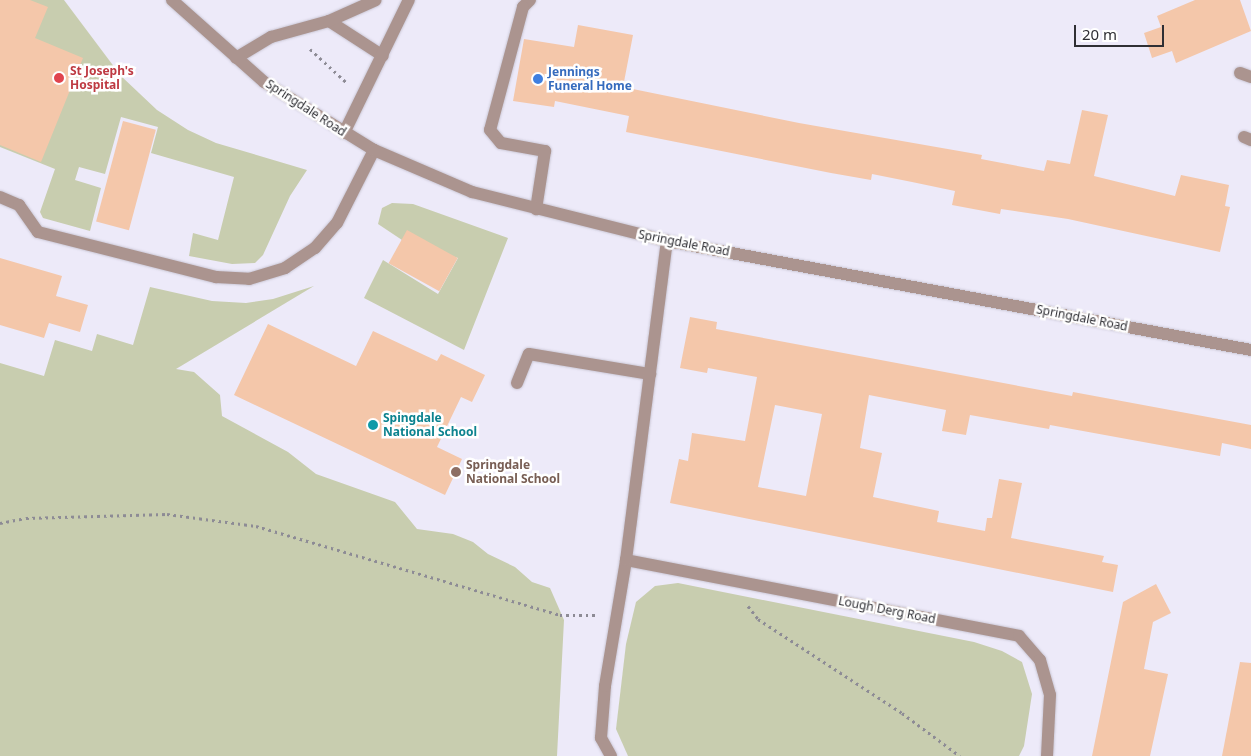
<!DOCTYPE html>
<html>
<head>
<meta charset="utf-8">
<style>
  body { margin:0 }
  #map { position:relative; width:1251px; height:756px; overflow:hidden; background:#edeaf9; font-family:"Noto Sans",sans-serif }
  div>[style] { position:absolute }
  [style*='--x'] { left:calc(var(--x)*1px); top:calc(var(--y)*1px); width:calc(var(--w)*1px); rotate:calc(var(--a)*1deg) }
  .green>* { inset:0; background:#c8cdaf }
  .building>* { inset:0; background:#f4c7aa; transform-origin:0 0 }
  .path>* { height:3px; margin-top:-1.5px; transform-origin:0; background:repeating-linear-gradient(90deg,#8d8b95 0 2.5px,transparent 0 6.5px) }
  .roads { filter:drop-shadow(0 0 1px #cbc8d6) drop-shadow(0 0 1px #cbc8d6) }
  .service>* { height:12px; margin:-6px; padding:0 6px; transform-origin:6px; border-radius:6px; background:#ab948f }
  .minor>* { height:12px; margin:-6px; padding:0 6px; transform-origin:6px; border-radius:6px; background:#ab948f }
  .tertiary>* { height:12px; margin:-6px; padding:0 6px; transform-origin:6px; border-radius:6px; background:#ab948f }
  .dots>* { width:14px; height:14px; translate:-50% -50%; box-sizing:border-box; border:2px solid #fff; border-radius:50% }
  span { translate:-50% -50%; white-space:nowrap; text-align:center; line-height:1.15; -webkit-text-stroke:5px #fff; paint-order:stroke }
  .health-label { font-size:12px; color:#be3a42; font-weight:700 }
  .left { translate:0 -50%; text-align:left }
  .shop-label { font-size:12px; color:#366cbe; font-weight:700 }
  .street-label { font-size:12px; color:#2f2f34 }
  .culture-label { font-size:12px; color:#0d838f; font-weight:700 }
  .education-label { font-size:12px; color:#785e54; font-weight:700 }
  .scale { position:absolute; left:1074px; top:25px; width:90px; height:22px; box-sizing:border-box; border:2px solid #2f2f34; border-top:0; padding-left:6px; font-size:15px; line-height:18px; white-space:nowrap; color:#2f2f34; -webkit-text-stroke:4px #fff; paint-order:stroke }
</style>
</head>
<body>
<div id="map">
  <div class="green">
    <div style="clip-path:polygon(0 0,64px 0,121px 76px,157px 110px,188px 130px,216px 143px,307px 170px,290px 196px,263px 255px,255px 263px,232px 264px,189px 256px,193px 233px,218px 240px,234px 177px,151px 153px,158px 127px,121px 117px,105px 174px,79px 167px,75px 180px,101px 188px,90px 231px,43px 218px,40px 212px,55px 169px,0 147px)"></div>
    <div style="clip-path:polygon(392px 203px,413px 204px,508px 238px,464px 350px,364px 298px,383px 260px,438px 294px,458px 258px,402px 240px,378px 224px,382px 208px)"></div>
    <div style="clip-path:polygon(314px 286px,176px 369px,194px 372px,220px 395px,222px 416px,288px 452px,316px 474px,395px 502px,417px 529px,453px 534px,473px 542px,488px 554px,515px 567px,532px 582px,550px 588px,564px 620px,557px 756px,0 756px,0 363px,44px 376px,55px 340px,92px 351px,97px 334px,133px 345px,150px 287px,212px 301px,246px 303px,273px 299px)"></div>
    <div style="clip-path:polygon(678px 583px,974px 642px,1002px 651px,1022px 662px,1032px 694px,1024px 746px,1019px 756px,628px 756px,616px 729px,626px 644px,636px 602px,655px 586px)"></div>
  </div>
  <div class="building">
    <div style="clip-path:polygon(0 0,30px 0,48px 7px,35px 38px,83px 58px,41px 162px,0 145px)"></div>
    <div style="clip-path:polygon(1195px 0,1240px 0,1251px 31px,1176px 63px,1172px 51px,1152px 58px,1144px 33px,1161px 27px,1157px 16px)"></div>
    <div style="clip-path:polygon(578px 25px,633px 35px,623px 87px,799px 123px,982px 155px,981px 159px,1044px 171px,1047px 160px,1070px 164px,1082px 110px,1108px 115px,1094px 176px,1175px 196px,1181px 175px,1229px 185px,1225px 206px,1230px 207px,1220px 252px,1068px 219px,1001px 209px,1000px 214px,952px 205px,955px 191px,912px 182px,872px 174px,871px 180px,831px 173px,626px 132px,629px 116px,555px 101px,554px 107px,513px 101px,524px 39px,574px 47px)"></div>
    <div style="left:123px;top:121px;width:34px;height:104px;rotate:15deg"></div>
    <div style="left:407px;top:230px;width:58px;height:38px;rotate:29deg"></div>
    <div style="clip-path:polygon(0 258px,62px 276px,56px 296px,88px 305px,80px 332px,49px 323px,44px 338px,0 325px)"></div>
    <div style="clip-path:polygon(evenodd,690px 317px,717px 322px,716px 329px,1072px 396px,1073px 392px,1251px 425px,1251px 449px,1222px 443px,1220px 456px,1050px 425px,1049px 429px,970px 415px,966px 435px,942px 431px,946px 410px,869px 395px,860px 448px,882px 453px,873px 497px,939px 511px,937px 522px,985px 531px,987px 518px,992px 518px,999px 479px,1022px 483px,1011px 538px,1104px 556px,1102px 562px,1118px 565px,1113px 592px,670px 503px,679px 459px,688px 461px,692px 433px,745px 441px,757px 377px,708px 368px,707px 373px,680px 368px,690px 317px,775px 405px,822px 414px,806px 496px,758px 487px,775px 405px)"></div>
    <div style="clip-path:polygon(268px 324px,356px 366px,373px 331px,437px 361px,441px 354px,485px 375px,472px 402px,461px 397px,437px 447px,462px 459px,445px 495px,234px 395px)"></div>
    <div style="clip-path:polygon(1156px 584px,1171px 613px,1153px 622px,1144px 669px,1168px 674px,1150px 756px,1092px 756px,1123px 602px)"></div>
    <div style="clip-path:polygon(1240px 662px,1251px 663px,1251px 756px,1222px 756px)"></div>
  </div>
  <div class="path">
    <div style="--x:310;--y:49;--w:49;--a:42.5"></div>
    <div style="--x:0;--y:523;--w:26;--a:-11"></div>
    <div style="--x:26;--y:518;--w:141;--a:-1.6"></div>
    <div style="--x:167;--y:514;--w:90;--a:7.7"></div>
    <div style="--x:256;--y:526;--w:317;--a:16.3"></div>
    <div style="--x:560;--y:615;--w:37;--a:0"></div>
    <div style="--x:748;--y:606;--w:16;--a:52"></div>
    <div style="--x:758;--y:619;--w:172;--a:33.1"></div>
    <div style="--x:902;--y:713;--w:72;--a:36.6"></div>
  </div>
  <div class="roads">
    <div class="service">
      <div style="--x:530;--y:0;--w:10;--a:135"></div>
      <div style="--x:523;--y:7;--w:127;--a:105"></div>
      <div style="--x:490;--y:130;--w:17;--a:50"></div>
      <div style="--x:501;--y:143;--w:45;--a:10.3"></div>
      <div style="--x:545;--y:151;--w:59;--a:98.8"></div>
      <div style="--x:1240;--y:73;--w:12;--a:20"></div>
      <div style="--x:1244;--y:137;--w:8;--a:23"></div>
      <div style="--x:0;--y:197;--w:21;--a:23"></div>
      <div style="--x:19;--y:205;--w:33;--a:55"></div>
      <div style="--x:38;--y:232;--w:184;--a:14.2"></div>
      <div style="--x:216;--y:277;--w:33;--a:3"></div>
      <div style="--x:249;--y:279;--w:38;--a:-17"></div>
      <div style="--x:285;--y:268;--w:36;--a:-34"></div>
      <div style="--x:315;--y:248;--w:33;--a:-49"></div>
      <div style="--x:337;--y:223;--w:82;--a:-63.1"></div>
      <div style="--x:517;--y:383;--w:31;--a:-68"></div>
      <div style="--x:529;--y:354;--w:123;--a:9.4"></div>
    </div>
    <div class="minor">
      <div style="--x:329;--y:21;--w:64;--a:32.9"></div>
      <div style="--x:236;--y:58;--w:41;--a:-31"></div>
      <div style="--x:271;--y:37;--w:60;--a:-15.4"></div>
      <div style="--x:329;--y:21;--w:51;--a:-24.1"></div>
      <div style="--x:344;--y:133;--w:148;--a:-64"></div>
      <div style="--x:626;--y:560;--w:400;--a:10.9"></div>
      <div style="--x:1019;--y:636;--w:32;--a:49"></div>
      <div style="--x:1040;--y:660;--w:36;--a:74"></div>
      <div style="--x:1050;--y:695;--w:61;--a:92.8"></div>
      <div style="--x:611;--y:756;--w:21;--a:-119"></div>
      <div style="--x:601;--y:738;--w:52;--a:-85.6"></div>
      <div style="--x:605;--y:686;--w:128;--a:-80.5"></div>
      <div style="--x:626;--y:560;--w:322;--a:-82.7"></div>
    </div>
    <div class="tertiary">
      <div style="--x:172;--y:0;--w:123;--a:41.7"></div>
      <div style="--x:264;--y:82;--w:129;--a:31.7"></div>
      <div style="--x:374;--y:150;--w:107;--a:23.2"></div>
      <div style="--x:472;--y:192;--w:201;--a:14.1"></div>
      <div style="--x:667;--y:241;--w:594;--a:10.57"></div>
    </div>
  </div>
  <div class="dots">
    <div style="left:59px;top:78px;background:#e0444e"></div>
    <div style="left:538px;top:79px;background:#3f7fe0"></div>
    <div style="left:373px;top:425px;background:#0f9aa8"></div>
    <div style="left:456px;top:472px;background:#8d6e63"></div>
  </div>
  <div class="health-label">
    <span class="left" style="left:70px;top:78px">St Joseph's<br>Hospital</span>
  </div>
  <div class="shop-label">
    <span class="left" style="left:548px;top:79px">Jennings<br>Funeral Home</span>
  </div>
  <div class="street-label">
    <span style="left:306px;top:108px;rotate:33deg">Springdale Road</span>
    <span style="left:684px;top:243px;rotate:11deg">Springdale Road</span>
    <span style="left:1082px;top:318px;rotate:11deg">Springdale Road</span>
    <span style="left:887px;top:610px;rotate:11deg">Lough Derg Road</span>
  </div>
  <div class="culture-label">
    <span class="left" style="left:383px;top:425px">Spingdale<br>National School</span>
  </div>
  <div class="education-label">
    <span class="left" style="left:466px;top:472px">Springdale<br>National School</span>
  </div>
  <div class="scale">20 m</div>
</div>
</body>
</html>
